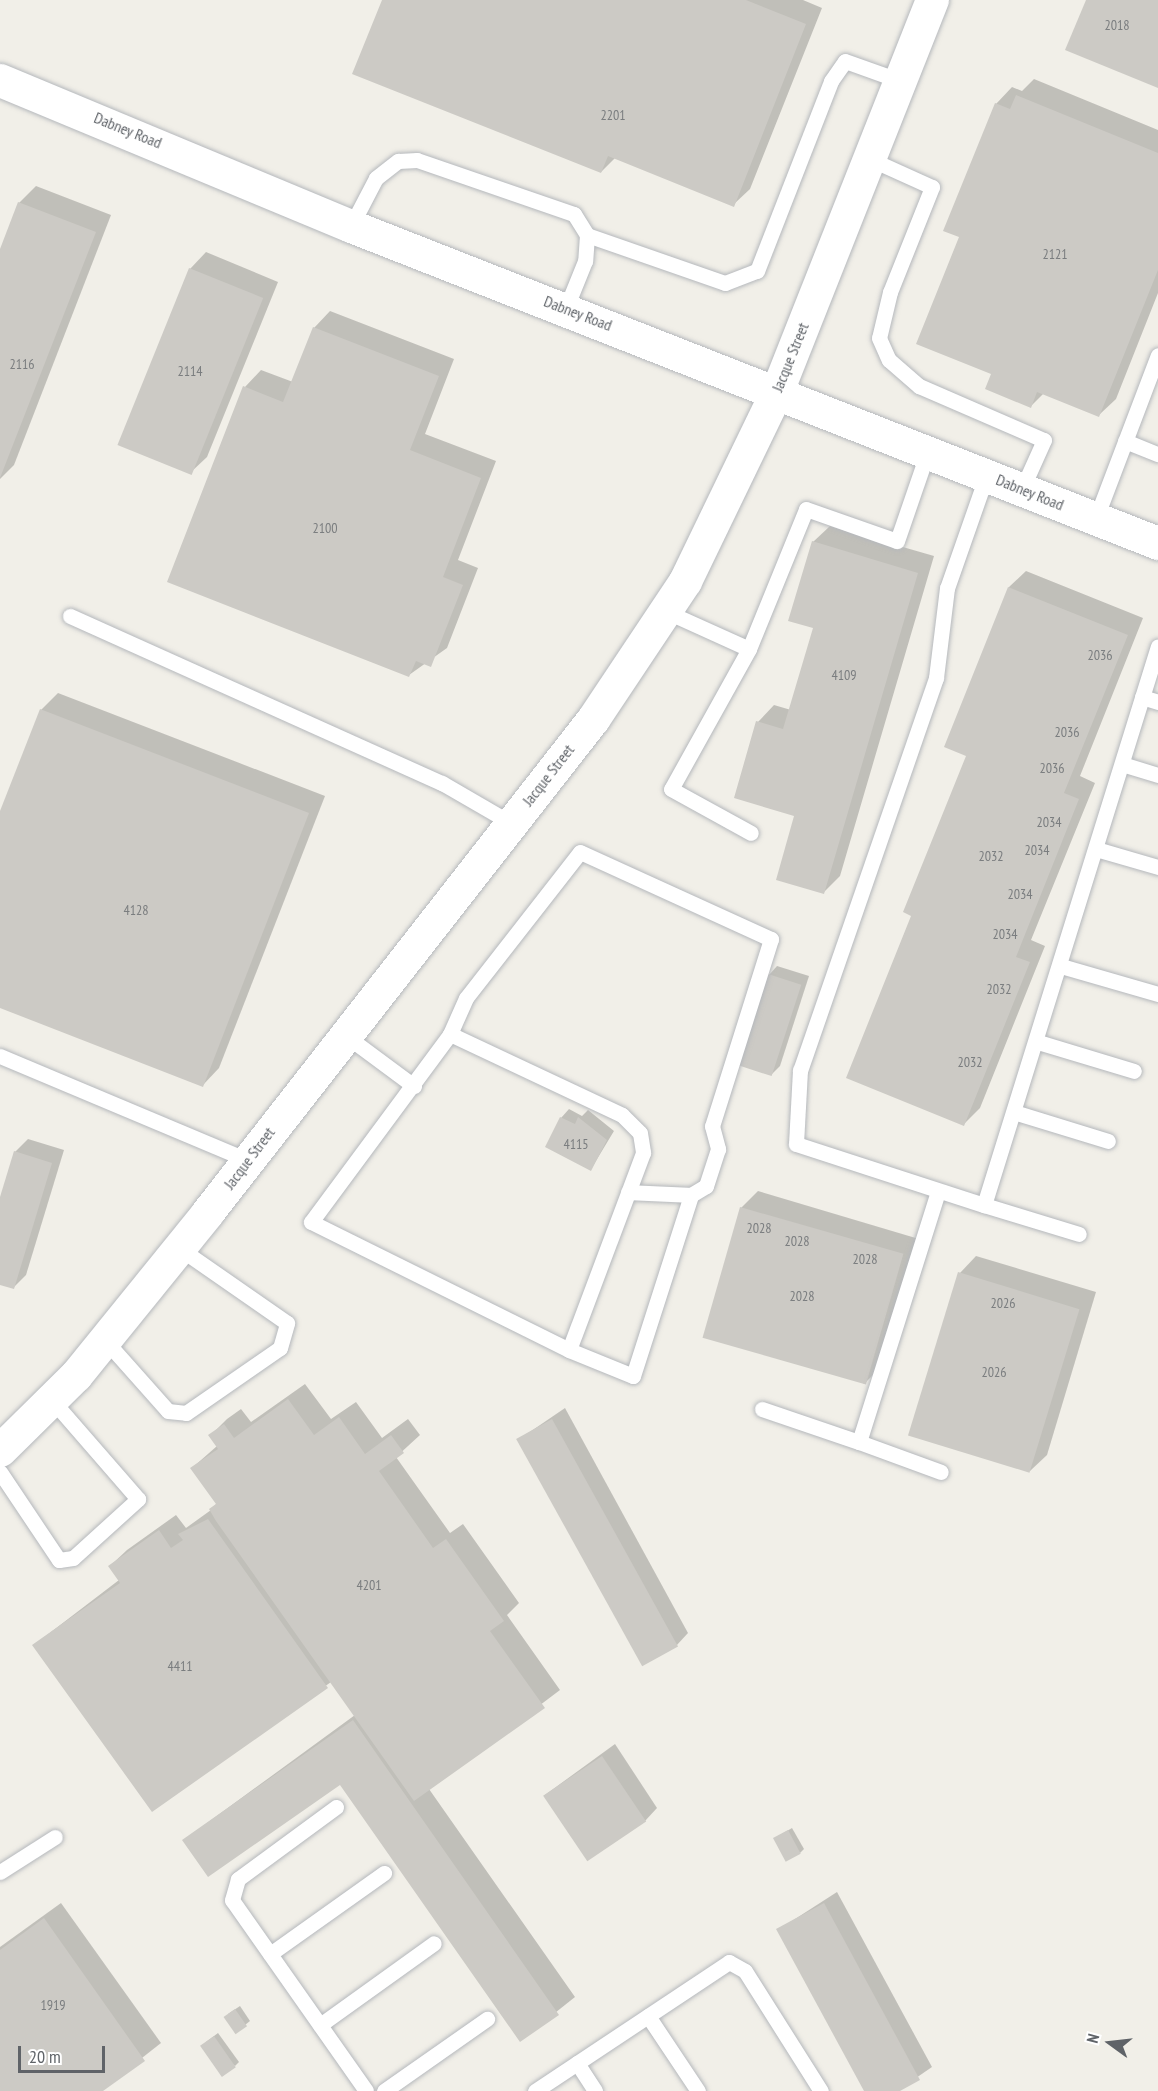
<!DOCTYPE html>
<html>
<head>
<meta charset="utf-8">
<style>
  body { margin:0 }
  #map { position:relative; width:1158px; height:2091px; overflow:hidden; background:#f1efe8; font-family:"PT Sans Narrow",sans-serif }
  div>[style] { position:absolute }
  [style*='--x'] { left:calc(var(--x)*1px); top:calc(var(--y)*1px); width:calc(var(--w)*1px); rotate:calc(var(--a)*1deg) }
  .shadow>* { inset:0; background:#0003 }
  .building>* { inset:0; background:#cccac5; transform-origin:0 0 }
  .roads { filter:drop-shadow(0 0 2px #b5b8bc) drop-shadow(0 0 2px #b5b8bc) }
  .lane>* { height:15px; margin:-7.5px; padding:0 7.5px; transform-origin:7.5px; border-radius:7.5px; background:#fff }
  .secondary>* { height:33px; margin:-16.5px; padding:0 16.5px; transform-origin:16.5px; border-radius:16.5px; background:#fff }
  span { translate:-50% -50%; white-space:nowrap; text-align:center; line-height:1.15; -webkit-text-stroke:6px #fff; paint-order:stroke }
  .number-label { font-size:14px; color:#7a7d7f }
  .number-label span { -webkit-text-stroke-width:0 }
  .street-label { font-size:16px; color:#5f6368 }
  .north { position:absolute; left:1080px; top:2013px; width:60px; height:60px; -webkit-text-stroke:4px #fff; paint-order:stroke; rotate:285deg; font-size:16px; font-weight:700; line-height:24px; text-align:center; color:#5f6368 }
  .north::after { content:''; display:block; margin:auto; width:21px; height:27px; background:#5f6368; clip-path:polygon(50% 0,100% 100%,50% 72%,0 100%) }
  .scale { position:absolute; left:18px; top:2046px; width:87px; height:27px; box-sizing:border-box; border:3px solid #5f6368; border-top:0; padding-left:8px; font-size:18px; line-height:21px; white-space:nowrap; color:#5f6368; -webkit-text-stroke:4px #fff; paint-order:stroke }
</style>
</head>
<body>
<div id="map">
  <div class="shadow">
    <div style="clip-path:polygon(383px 0,803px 0,822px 8px,750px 189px,733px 205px,615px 158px,601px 172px)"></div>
    <div style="clip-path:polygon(1034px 79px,1158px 130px,1158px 293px,1116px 399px,1099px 415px,1044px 393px,1031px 406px,993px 373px,961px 236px,996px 104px,1012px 87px,1022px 91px)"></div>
    <div style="clip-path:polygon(36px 186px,111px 215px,14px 465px,0 479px,0 253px,19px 203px)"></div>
    <div style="clip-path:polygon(206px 252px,278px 282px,207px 457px,190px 473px,190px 269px)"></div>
    <div style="clip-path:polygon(330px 311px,454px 359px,425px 434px,496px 461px,458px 560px,478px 568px,447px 648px,409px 675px,245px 387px,261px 370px,293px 382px,314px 328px)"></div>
    <div style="clip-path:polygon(830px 526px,934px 556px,840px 876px,824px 892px,758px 722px,774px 705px,791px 710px,815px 627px,813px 542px)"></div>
    <div style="clip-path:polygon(1026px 571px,1143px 618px,1080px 776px,1095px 783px,1031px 940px,1045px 946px,980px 1108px,964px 1124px,913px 915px,968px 755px,946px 746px,1009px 587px)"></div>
    <div style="clip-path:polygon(58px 693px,325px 796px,219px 1068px,203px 1085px,0 1006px,0 816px,41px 710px)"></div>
    <div style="clip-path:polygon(777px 966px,809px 976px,780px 1066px,772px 1074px,769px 975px)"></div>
    <div style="clip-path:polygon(569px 1109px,582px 1116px,588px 1110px,614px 1131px,591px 1169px,561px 1118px)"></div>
    <div style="clip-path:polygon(28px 1139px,64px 1150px,26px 1275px,13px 1288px,0 1284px,0 1202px,15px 1152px)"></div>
    <div style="clip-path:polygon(758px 1191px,919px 1239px,881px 1367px,864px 1384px,741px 1208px)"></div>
    <div style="clip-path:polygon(976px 1256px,1096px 1292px,1047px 1455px,1030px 1471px,960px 1273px)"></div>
    <div style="clip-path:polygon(305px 1384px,331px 1419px,356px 1402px,382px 1438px,408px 1419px,420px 1435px,396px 1457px,450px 1533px,463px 1524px,519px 1603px,507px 1615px,560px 1690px,429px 1789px,575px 1997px,521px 2040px,341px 1783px,184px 1840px,355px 1715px,331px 1682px,152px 1810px,34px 1645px,119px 1580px,110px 1566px,127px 1550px,176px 1515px,186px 1528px,211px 1510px,217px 1503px,192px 1468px,217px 1446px,210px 1436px,227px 1419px,241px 1409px,251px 1422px)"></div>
    <div style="clip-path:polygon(565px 1408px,688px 1633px,676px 1646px,518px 1440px)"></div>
    <div style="clip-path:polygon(615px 1744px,657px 1808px,645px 1821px,545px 1795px)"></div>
    <div style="clip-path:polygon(792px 1828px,804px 1849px,800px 1853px,775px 1838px)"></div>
    <div style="clip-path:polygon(837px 1892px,932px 2067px,897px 2091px,865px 2091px,778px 1930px)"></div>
    <div style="clip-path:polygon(61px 1903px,161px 2043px,100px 2091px,0 2091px,0 1947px)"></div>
    <div style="clip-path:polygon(240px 2006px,250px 2021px,235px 2033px,228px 2014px)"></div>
    <div style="clip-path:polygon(218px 2033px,239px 2062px,235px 2066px,206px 2042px)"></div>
  </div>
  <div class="building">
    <div style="clip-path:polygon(382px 0,746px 0,806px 24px,734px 207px,608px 156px,601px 173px,352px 74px)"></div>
    <div style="clip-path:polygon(1086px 0,1158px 0,1158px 88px,1065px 50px)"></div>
    <div style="clip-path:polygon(1016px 95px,1158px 153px,1158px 270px,1099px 417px,1037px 392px,1031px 408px,985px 389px,991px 374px,916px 344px,959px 237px,943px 231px,995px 103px,1010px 109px)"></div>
    <div style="clip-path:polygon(18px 202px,96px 232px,0 478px,0 249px)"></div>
    <div style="left:189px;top:268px;width:80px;height:191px;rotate:22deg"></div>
    <div style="clip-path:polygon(313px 327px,439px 376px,410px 450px,481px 478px,443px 577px,463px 585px,431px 667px,416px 661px,409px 677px,167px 582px,243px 386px,283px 402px)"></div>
    <div style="clip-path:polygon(812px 541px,918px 573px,824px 894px,776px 880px,794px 816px,734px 798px,756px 721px,783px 729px,813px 628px,788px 621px)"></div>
    <div style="clip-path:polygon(1008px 587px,1128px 635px,1064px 793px,1079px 799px,1016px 957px,1030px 962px,964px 1126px,846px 1078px,911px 916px,903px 912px,966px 756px,944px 747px)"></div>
    <div style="clip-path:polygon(40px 709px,309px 813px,203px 1087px,0 1008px,0 811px)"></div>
    <div style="left:768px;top:974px;width:35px;height:96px;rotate:18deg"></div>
    <div style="clip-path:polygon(560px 1117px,575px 1124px,578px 1117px,607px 1140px,591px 1171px,545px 1147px)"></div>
    <div style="clip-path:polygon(14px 1151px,52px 1163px,14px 1289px,0 1285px,0 1197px)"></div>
    <div style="left:740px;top:1207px;width:170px;height:136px;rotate:16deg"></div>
    <div style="left:958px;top:1272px;width:127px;height:171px;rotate:17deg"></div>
    <div style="clip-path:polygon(288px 1399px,314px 1435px,339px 1417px,365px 1454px,391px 1435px,404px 1453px,379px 1471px,433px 1548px,446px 1539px,504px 1621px,490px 1631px,545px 1708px,414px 1801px,216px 1521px,209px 1509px,216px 1504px,190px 1468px,218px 1449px,208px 1435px,224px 1424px,234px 1438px)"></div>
    <div style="left:552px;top:1419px;width:260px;height:41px;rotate:61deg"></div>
    <div style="clip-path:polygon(208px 1519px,328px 1688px,152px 1812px,32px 1645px,120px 1583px,108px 1566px,159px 1530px,171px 1548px,183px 1540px,178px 1534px)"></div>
    <div style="clip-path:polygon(353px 1720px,559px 2015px,520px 2042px,340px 1785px,208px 1877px,182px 1840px)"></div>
    <div style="left:602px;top:1756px;width:79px;height:71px;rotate:56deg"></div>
    <div style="left:788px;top:1830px;width:27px;height:17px;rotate:62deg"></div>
    <div style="clip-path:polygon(824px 1903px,920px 2080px,900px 2091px,864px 2091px,776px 1929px)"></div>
    <div style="clip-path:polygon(44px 1918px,145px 2061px,103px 2091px,0 2091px,0 1950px)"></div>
    <div style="left:235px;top:2009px;width:21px;height:14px;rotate:55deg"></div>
    <div style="left:214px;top:2036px;width:38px;height:17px;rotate:55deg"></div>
  </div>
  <div class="roads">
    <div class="lane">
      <div style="--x:870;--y:159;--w:68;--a:24.3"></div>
      <div style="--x:932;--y:187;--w:113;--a:111.8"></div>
      <div style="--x:890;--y:292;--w:47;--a:103.4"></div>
      <div style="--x:879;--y:338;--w:24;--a:66"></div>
      <div style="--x:889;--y:360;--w:40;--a:41"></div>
      <div style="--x:919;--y:386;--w:136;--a:23.4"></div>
      <div style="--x:1044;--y:440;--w:54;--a:114.2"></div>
      <div style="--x:351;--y:226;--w:54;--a:-62.5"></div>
      <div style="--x:376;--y:178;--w:28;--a:-38"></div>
      <div style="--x:398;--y:161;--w:19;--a:-3"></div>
      <div style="--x:417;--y:160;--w:166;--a:19"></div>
      <div style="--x:574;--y:214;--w:25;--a:58"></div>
      <div style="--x:587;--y:235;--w:26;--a:94"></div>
      <div style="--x:585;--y:261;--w:51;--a:112"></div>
      <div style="--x:587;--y:235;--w:146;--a:19.2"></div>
      <div style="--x:725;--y:283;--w:34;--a:-21"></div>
      <div style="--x:757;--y:271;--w:204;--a:-68.7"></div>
      <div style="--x:831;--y:81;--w:24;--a:-55"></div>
      <div style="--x:845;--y:61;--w:59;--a:19.7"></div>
      <div style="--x:1125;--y:441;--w:35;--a:22"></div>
      <div style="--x:987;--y:474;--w:121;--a:109.3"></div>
      <div style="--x:947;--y:588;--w:91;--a:97"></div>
      <div style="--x:936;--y:678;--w:415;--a:109.1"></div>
      <div style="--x:800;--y:1070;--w:74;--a:93.1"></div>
      <div style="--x:796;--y:1144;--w:198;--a:18"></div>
      <div style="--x:984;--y:1205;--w:585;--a:-72.71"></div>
      <div style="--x:1096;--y:518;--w:174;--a:-69.2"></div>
      <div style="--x:665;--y:611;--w:92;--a:24.3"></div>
      <div style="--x:749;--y:649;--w:151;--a:-67.8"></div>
      <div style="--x:806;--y:509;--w:96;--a:19.4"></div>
      <div style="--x:897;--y:541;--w:95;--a:-71"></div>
      <div style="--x:70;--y:616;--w:408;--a:24.2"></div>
      <div style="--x:442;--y:783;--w:80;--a:30.1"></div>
      <div style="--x:749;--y:649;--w:160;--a:119.1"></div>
      <div style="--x:671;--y:789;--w:91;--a:28.8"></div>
      <div style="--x:1142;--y:697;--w:17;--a:17"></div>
      <div style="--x:1122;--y:764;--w:38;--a:17"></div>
      <div style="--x:1096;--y:849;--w:65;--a:16.2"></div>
      <div style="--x:1061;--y:966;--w:101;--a:16.1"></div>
      <div style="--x:450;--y:1034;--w:190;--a:25.2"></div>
      <div style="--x:622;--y:1115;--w:25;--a:45"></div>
      <div style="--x:640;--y:1133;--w:20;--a:81"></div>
      <div style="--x:643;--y:1153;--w:210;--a:110.6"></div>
      <div style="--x:569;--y:1350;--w:288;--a:-153.6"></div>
      <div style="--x:311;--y:1222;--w:234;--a:-53.5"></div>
      <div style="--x:450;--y:1034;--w:39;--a:-66"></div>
      <div style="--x:466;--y:998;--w:185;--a:-52"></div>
      <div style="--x:580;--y:852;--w:210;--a:24.5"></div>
      <div style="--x:771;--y:939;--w:196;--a:107.5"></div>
      <div style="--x:712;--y:1126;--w:24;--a:75"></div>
      <div style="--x:718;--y:1149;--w:39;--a:108"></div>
      <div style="--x:706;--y:1186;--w:17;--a:149"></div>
      <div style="--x:691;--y:1195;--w:63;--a:-177.3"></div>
      <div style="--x:345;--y:1035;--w:86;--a:36.5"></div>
      <div style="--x:1038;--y:1042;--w:100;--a:16.8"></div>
      <div style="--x:0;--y:1056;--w:269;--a:22.8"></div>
      <div style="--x:1017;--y:1113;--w:95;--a:17.1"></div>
      <div style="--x:984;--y:1205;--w:99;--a:17"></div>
      <div style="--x:104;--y:1339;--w:96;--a:48.4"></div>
      <div style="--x:168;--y:1411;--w:18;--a:6"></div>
      <div style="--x:186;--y:1413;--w:114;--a:-34.7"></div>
      <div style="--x:280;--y:1348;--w:26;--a:-74"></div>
      <div style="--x:287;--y:1323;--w:131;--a:-145.2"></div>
      <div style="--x:569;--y:1350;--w:69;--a:22.1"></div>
      <div style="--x:633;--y:1376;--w:190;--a:-72.2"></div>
      <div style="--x:762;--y:1409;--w:102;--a:18.8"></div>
      <div style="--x:859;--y:1442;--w:262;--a:-72.5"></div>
      <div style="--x:859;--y:1442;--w:87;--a:20.1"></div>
      <div style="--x:0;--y:1472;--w:106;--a:56.2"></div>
      <div style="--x:59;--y:1560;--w:14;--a:-8"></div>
      <div style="--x:73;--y:1558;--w:88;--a:-42.2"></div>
      <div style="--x:138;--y:1499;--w:133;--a:-131"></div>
      <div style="--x:336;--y:1807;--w:122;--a:143.7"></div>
      <div style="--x:238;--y:1879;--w:22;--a:106"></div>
      <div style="--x:232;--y:1900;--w:233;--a:54.9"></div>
      <div style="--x:0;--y:1872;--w:65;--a:-32.5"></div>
      <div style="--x:270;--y:1954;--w:140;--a:-35.4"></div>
      <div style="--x:648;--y:2016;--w:90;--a:56.3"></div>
      <div style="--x:320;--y:2025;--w:140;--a:-35.7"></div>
      <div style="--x:577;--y:2063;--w:33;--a:57"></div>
      <div style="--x:384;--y:2091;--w:126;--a:-35"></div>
      <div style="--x:535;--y:2091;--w:233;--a:-33.6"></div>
      <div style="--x:729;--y:1962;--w:18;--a:29"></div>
      <div style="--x:745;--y:1971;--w:142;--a:57.7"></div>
    </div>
    <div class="secondary">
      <div style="--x:0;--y:80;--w:380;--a:22.6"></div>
      <div style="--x:351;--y:226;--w:867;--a:21.45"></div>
      <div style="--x:0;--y:1450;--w:107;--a:-44.6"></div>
      <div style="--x:76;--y:1375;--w:208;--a:-51"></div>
      <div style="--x:207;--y:1213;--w:627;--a:-52"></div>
      <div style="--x:593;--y:719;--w:166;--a:-56.3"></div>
      <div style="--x:685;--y:581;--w:211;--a:-64.2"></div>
      <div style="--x:777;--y:391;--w:421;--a:-68.4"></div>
    </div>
  </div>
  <div class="number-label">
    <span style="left:1117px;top:25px">2018</span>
    <span style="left:613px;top:115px">2201</span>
    <span style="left:1055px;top:254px">2121</span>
    <span style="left:22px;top:364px">2116</span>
    <span style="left:190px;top:371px">2114</span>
    <span style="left:325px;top:528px">2100</span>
    <span style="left:1100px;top:655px">2036</span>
    <span style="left:844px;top:675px">4109</span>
    <span style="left:1067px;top:732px">2036</span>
    <span style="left:1052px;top:768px">2036</span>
    <span style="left:1049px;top:822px">2034</span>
    <span style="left:1037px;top:850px">2034</span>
    <span style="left:991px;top:856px">2032</span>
    <span style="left:1020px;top:894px">2034</span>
    <span style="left:136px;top:910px">4128</span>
    <span style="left:1005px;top:934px">2034</span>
    <span style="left:999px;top:989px">2032</span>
    <span style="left:970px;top:1062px">2032</span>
    <span style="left:576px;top:1144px">4115</span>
    <span style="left:759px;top:1228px">2028</span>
    <span style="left:797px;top:1241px">2028</span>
    <span style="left:865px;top:1259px">2028</span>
    <span style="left:802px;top:1296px">2028</span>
    <span style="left:1003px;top:1303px">2026</span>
    <span style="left:994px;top:1372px">2026</span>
    <span style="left:369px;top:1585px">4201</span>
    <span style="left:180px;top:1666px">4411</span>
    <span style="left:53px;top:2005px">1919</span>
  </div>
  <div class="street-label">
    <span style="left:128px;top:130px;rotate:22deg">Dabney Road</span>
    <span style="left:578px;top:313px;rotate:21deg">Dabney Road</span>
    <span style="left:790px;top:357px;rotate:-68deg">Jacque Street</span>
    <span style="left:1030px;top:492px;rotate:22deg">Dabney Road</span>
    <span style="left:548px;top:775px;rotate:-52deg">Jacque Street</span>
    <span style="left:249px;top:1158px;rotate:-53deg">Jacque Street</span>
  </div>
  <div class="north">N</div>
  <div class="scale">20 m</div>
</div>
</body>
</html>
